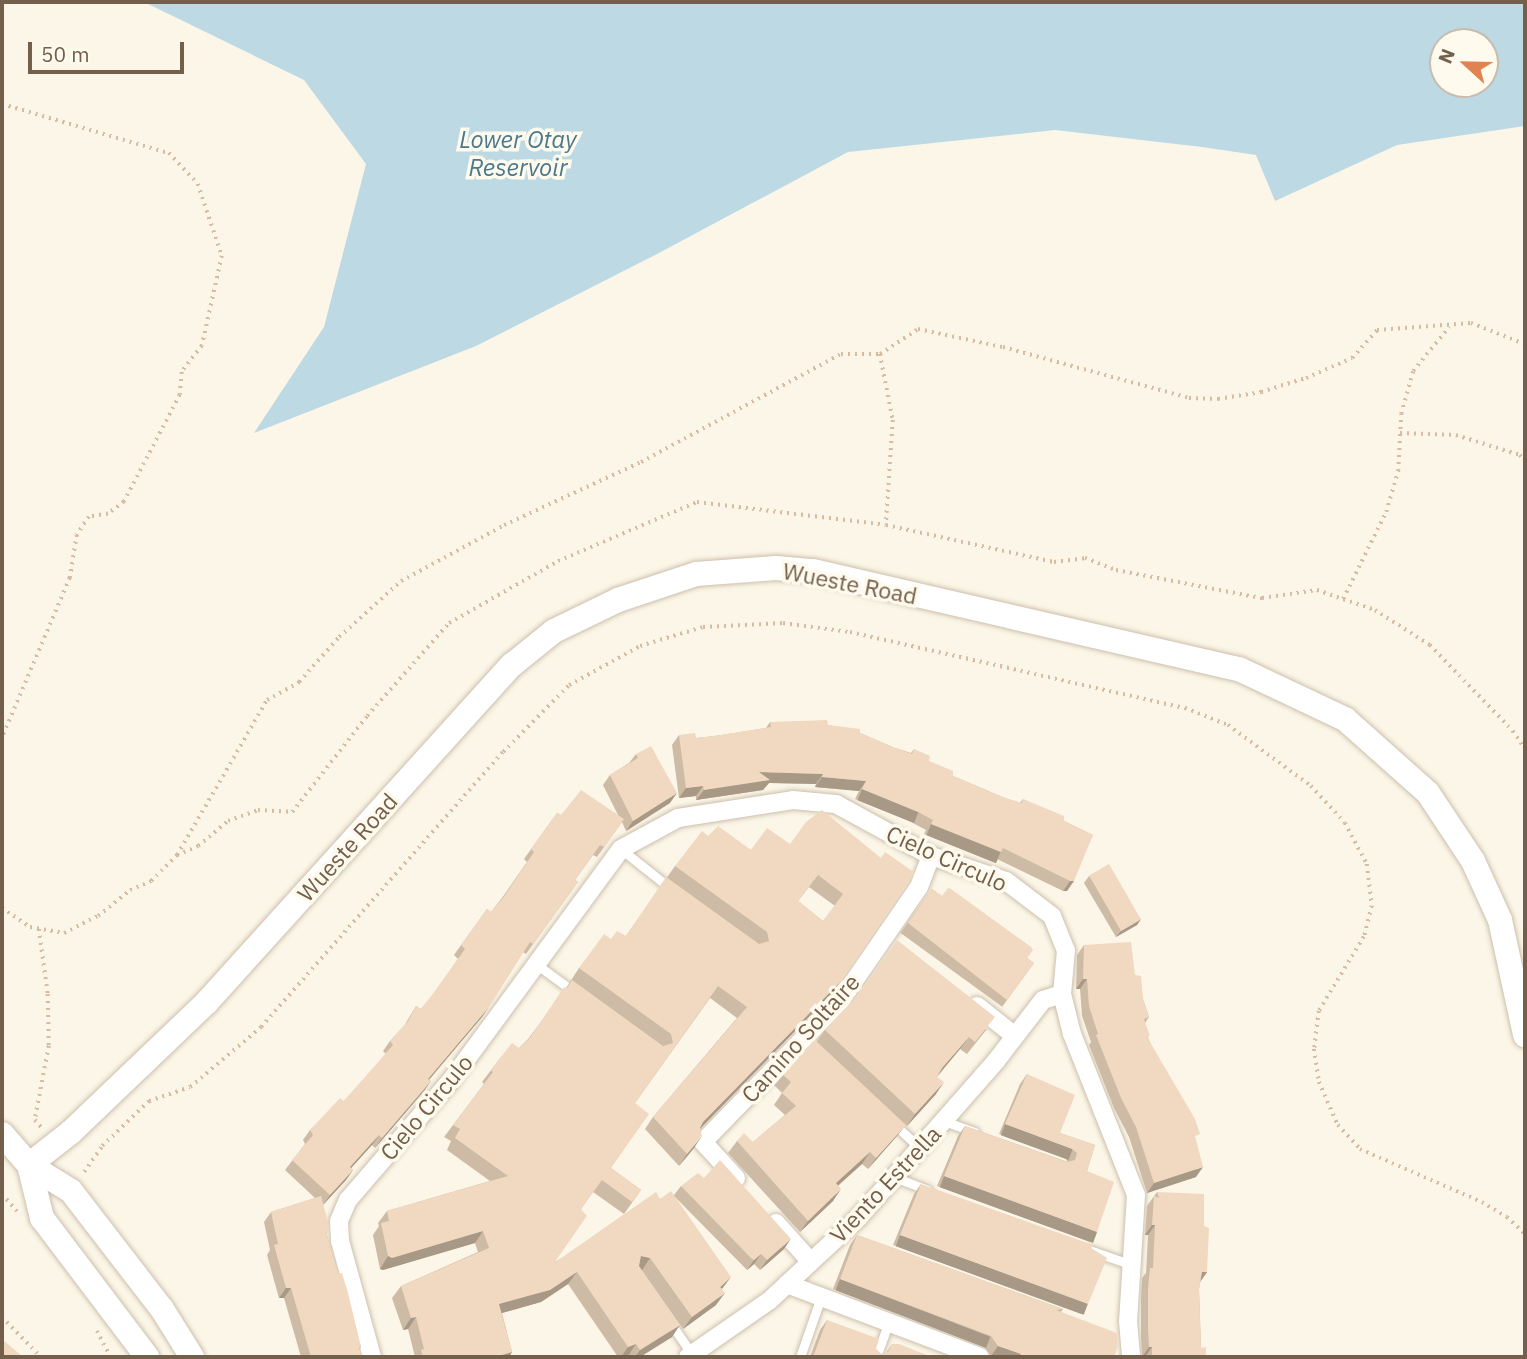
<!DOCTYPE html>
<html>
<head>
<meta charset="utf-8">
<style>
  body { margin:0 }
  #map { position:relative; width:1527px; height:1359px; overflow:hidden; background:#fbf6e7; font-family:"IBM Plex Sans",sans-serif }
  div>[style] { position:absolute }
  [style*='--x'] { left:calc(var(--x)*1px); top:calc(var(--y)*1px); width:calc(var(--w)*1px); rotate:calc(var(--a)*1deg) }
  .water>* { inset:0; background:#bcd9e4 }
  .path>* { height:3.5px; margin-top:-1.75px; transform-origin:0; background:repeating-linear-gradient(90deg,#d5bca3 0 2px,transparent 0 7px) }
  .roads { filter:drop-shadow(0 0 2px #cdbfad) drop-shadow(0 0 2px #cdbfad) }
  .lane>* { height:9px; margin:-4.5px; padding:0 4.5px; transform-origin:4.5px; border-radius:4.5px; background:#fff }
  .street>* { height:18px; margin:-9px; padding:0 9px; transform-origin:9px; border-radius:9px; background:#fff }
  .secondary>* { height:24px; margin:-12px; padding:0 12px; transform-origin:12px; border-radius:12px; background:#fff }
  .wall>* { inset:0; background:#cebba5; transform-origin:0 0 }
  .shaded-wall>* { inset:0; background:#a89886; transform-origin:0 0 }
  .building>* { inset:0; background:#f0d9c0; transform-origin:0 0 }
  span { translate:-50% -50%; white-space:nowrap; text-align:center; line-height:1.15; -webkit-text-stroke:7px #fefaed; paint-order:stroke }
  .street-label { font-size:23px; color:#745f4c }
  .water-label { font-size:24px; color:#4a798d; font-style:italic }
  .frame { position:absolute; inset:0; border:4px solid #745f4c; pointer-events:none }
  .north { position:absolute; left:1429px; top:28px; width:70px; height:70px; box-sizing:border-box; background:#fefaed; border:2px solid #c7bcad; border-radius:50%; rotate:292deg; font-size:19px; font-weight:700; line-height:28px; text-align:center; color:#745f4c }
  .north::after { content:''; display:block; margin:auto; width:24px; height:32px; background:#e08351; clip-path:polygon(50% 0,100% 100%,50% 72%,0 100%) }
  .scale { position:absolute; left:28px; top:42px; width:156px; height:32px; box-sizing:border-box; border:4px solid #745f4c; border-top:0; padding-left:9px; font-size:21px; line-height:24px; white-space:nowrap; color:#745f4c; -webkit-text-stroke:5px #fefaed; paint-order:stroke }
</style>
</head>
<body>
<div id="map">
  <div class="water">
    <div style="clip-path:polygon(evenodd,144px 2px,1525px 2px,1525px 126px,1397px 145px,1275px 201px,1256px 155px,1202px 147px,1055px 130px,848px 152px,657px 254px,476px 346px,254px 433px,324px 327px,366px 164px,304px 80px,144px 2px,1443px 42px,1485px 42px,1485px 84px,1443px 84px,1443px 42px)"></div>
  </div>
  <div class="path">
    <div style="--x:2;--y:104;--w:174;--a:16.4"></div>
    <div style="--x:169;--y:153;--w:42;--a:46.9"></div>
    <div style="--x:198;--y:184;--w:76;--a:71.6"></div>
    <div style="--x:222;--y:256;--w:92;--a:102.5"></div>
    <div style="--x:202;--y:346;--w:33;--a:128"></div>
    <div style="--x:182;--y:372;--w:23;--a:95"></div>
    <div style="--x:180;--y:395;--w:121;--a:117.6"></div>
    <div style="--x:124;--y:502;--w:20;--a:143"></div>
    <div style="--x:108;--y:514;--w:19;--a:171"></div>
    <div style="--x:89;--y:517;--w:22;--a:124"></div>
    <div style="--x:77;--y:535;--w:44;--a:99.2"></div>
    <div style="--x:70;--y:578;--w:174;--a:113"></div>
    <div style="--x:880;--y:354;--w:67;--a:78.9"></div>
    <div style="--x:893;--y:420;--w:105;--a:93.8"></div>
    <div style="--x:1400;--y:433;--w:56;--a:2"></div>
    <div style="--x:1456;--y:435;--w:67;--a:17.4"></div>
    <div style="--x:1520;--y:455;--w:8;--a:50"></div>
    <div style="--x:1343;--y:599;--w:97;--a:-63.7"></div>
    <div style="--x:1386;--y:512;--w:43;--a:-73.7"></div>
    <div style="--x:1398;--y:471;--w:57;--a:-87"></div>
    <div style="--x:1401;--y:414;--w:45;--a:-74.4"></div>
    <div style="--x:1413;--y:371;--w:57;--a:-50.7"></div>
    <div style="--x:177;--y:855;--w:23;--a:-23"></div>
    <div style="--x:198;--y:846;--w:39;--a:-40"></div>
    <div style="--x:228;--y:821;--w:32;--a:-20"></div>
    <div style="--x:258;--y:810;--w:34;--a:3"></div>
    <div style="--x:292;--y:812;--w:122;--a:-52"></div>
    <div style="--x:367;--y:716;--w:124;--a:-48.6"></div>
    <div style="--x:449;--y:623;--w:125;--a:-29.6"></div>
    <div style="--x:558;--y:561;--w:151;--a:-23"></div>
    <div style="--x:697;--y:502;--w:190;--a:6.9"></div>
    <div style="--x:886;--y:525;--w:172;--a:12.4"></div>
    <div style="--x:1054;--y:562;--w:31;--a:-7"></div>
    <div style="--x:1085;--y:558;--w:33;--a:21"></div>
    <div style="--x:1116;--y:570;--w:149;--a:10.9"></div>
    <div style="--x:1262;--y:598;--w:56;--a:-8.3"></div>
    <div style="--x:1317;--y:590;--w:61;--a:19"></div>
    <div style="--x:1375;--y:610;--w:65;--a:32.5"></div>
    <div style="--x:1430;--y:645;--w:120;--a:46"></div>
    <div style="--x:1513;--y:731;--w:22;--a:56"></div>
    <div style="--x:2;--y:908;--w:34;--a:34"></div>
    <div style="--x:30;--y:927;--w:35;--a:10"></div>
    <div style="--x:64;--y:933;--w:38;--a:-27"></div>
    <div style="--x:98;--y:916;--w:41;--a:-39.1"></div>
    <div style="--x:130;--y:890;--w:23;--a:-23"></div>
    <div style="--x:151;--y:881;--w:37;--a:-45"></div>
    <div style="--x:177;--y:855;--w:179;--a:-59.9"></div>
    <div style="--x:267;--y:700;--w:37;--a:-29"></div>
    <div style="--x:299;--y:682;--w:60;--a:-48.4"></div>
    <div style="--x:339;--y:637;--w:84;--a:-42.1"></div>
    <div style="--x:401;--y:581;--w:117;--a:-28.5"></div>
    <div style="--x:504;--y:525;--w:151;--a:-24.7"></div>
    <div style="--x:641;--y:462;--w:227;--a:-28.4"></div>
    <div style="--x:841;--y:354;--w:39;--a:0"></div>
    <div style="--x:880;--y:354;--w:45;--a:-33.3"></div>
    <div style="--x:918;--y:329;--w:87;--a:12"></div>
    <div style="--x:1003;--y:347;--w:193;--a:15.3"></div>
    <div style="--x:1189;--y:398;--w:29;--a:2"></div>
    <div style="--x:1218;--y:399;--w:44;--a:-9.2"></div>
    <div style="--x:1261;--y:392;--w:47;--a:-17.3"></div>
    <div style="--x:1306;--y:378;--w:50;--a:-23.5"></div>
    <div style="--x:1352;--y:358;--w:38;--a:-48"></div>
    <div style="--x:1377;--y:330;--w:94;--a:-4.3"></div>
    <div style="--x:1471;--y:323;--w:58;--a:21.3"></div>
    <div style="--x:39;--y:929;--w:66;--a:82.1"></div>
    <div style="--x:48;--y:994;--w:52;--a:88.9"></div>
    <div style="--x:49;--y:1046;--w:75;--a:100.7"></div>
    <div style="--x:35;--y:1120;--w:11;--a:49"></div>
    <div style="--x:84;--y:1172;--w:32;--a:-55"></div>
    <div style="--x:102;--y:1146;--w:65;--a:-43.8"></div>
    <div style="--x:149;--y:1101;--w:43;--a:-18.9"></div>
    <div style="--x:190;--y:1087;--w:93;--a:-40.2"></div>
    <div style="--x:261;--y:1027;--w:366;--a:-48.7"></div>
    <div style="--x:503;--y:752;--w:94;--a:-45.4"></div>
    <div style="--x:569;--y:685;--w:81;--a:-28.8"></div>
    <div style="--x:640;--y:646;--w:66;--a:-16.8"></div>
    <div style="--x:703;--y:627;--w:80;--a:-2.9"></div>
    <div style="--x:783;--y:623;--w:68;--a:7.7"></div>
    <div style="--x:850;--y:632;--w:344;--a:12.8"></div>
    <div style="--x:1185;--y:708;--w:46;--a:21.6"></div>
    <div style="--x:1228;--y:725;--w:103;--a:36.3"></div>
    <div style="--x:1311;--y:786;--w:50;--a:47.4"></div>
    <div style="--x:1345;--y:823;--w:47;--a:61.8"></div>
    <div style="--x:1367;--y:864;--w:42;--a:83.2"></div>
    <div style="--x:1372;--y:906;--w:32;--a:104"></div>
    <div style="--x:1364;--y:937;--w:87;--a:121.3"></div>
    <div style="--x:1319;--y:1011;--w:38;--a:97"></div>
    <div style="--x:1314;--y:1049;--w:33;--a:81"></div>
    <div style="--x:1319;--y:1082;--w:47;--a:66.2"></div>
    <div style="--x:1338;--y:1125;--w:33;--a:47"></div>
    <div style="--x:1360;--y:1149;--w:133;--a:23.5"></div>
    <div style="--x:1482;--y:1202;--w:29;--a:31"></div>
    <div style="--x:1507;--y:1217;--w:25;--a:43"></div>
    <div style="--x:2;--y:1194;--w:23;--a:49"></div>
    <div style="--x:2;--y:1317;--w:56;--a:45.7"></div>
    <div style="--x:97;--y:1331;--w:30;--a:62"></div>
  </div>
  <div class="roads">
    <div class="lane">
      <div style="--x:621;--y:849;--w:64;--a:38.7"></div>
      <div style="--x:536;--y:964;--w:51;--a:36.2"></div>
      <div style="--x:944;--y:1121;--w:33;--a:20"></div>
      <div style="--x:894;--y:1124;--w:35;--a:43"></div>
      <div style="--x:894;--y:1177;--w:36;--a:21"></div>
      <div style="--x:1089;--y:1250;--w:46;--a:19.2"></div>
      <div style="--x:669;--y:1321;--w:40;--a:55.1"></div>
      <div style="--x:800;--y:1357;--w:64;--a:-70.7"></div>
      <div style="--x:876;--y:1357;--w:37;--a:-70"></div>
    </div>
    <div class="street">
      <div style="--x:977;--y:1006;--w:48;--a:38.3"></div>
      <div style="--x:736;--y:1178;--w:49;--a:-132.5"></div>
      <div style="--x:703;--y:1142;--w:198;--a:-45.8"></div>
      <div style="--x:841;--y:1000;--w:137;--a:-55.4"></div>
      <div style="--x:919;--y:887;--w:33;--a:-69"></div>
      <div style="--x:776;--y:1223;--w:52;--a:48.1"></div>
      <div style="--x:787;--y:1284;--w:206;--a:20.7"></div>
      <div style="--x:372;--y:1357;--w:120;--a:-105.4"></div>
      <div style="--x:340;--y:1241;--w:20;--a:-93"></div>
      <div style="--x:339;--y:1221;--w:23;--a:-67"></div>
      <div style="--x:348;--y:1200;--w:160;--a:-49.3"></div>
      <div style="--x:452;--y:1079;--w:285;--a:-53.7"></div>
      <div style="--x:621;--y:849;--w:65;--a:-28.5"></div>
      <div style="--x:678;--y:818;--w:116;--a:-8.9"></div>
      <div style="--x:793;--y:800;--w:43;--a:5.3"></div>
      <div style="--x:836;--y:804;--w:108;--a:28.7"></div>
      <div style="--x:931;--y:856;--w:79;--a:18.4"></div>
      <div style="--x:1006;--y:881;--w:58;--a:37.3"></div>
      <div style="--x:1052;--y:916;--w:37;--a:68"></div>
      <div style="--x:1066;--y:950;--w:44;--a:95.2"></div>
      <div style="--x:1062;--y:994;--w:41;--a:76"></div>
      <div style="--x:1072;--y:1034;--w:173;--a:68.3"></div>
      <div style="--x:1136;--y:1195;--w:126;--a:93.6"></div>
      <div style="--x:1128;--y:1321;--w:36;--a:85"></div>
      <div style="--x:688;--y:1357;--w:98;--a:-34.7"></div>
      <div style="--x:769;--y:1301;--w:123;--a:-43"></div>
      <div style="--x:859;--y:1217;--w:208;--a:-48.7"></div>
      <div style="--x:996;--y:1061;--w:77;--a:-52.4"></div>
      <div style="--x:1043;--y:1000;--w:20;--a:-18"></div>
    </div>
    <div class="secondary">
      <div style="--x:2;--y:1134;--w:41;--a:48.9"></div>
      <div style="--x:29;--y:1165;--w:49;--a:31.8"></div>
      <div style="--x:71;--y:1191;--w:149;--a:52.4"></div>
      <div style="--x:162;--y:1309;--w:57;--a:58"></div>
      <div style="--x:29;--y:1165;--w:53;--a:-38.2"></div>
      <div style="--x:71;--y:1132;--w:188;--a:-43.7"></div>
      <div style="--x:207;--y:1002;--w:455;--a:-47.9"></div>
      <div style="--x:512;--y:665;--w:54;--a:-39"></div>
      <div style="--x:554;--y:631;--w:71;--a:-25.8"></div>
      <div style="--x:618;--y:600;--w:82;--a:-18.4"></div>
      <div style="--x:696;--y:574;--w:80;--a:-4.3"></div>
      <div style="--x:776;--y:568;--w:37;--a:5"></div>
      <div style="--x:813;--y:571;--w:437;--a:13"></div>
      <div style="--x:1239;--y:669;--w:117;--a:25.3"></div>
      <div style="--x:1345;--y:719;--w:111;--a:41.7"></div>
      <div style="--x:1428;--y:793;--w:82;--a:56.5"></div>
      <div style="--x:1473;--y:861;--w:65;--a:65.4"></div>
      <div style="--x:1500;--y:920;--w:118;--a:77.7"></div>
      <div style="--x:29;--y:1165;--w:55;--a:76.2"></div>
      <div style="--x:42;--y:1218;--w:174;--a:52.9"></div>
    </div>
  </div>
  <div class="wall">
    <div style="clip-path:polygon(770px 722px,828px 725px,860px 733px,895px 748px,911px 753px,914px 749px,929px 761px,953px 776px,1005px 798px,1020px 803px,1023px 799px,1064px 821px,1093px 835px,1067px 891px,1063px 891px,997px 859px,994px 862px,924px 834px,926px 830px,911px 822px,855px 799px,859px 791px,815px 787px,816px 784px,769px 783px,763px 790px,696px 800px,696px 796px,679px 798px,672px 745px,679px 735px,696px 738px,715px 736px,766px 728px)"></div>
    <div style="clip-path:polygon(636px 754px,670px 803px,626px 831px,622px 822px,597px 857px,593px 855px,575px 880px,578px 882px,526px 954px,523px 952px,482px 1017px,429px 1080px,431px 1081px,424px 1091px,375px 1148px,372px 1145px,361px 1157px,351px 1168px,353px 1170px,346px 1180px,323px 1205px,327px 1235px,338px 1274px,361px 1347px,359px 1350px,362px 1357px,301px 1357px,284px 1298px,279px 1298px,267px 1255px,270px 1250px,264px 1222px,271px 1212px,315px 1198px,285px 1170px,305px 1144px,303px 1140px,310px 1130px,344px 1101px,372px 1070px,386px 1054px,383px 1051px,390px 1041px,404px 1026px,416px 1006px,421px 1009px,432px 996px,458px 959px,454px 955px,487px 909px,491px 912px,502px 898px,527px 862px,524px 859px,557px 813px,561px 815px,618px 815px,603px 785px,610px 775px,629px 763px)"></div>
    <div style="clip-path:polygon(evenodd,708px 836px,751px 850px,790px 844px,881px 858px,832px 993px,701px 1128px,694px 1148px,679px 1166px,645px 1129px,653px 1117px,737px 1018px,710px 998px,635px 1103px,611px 1168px,641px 1190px,624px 1214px,593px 1192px,581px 1209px,555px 1262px,660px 1199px,674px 1195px,681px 1186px,784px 1249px,760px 1270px,754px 1264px,747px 1270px,675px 1197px,722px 1290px,716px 1305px,683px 1329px,641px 1270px,672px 1337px,640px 1357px,629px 1357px,628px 1356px,624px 1357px,618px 1357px,568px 1284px,541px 1302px,502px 1313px,512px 1352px,509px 1357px,415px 1357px,408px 1329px,403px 1330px,392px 1298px,401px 1286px,478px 1252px,475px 1243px,383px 1270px,380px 1269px,373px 1235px,379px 1226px,378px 1223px,387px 1211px,490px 1181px,447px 1150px,451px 1141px,444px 1137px,484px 1084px,482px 1082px,501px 1057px,519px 1048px,529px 1038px,566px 988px,579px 968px,611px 939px,626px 936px,675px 866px,708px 836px,809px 887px,835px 906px,823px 921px,798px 901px,809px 887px)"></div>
    <div style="clip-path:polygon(1089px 876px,1141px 919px,1137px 925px,1116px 937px,1084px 883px)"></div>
    <div style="left:932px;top:889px;width:126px;height:54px;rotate:36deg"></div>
    <div style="clip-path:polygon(1084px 945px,1135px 975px,1149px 1017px,1145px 1023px,1148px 1038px,1196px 1140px,1196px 1177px,1147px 1193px,1129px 1137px,1114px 1108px,1089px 1045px,1091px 1042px,1082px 1016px,1080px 989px,1076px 989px,1077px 955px)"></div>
    <div style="clip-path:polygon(987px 1029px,967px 1054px,960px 1049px,937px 1077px,936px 1094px,907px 1126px,905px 1125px,897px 1136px,868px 1169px,862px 1164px,838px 1186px,833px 1201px,800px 1232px,728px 1153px,737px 1141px,753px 1142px,785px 1115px,774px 1105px,782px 1093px,774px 1085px,782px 1074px,817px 1041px,825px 1030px)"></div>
    <div style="clip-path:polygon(1027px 1074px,1060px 1133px,1095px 1145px,1087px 1171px,1090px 1242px,937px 1186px,958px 1136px,965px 1126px,1068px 1162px,1065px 1158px,999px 1134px,1020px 1084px)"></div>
    <div style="clip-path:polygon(921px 1184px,1088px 1304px,1081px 1314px,893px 1245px,914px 1194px)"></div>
    <div style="clip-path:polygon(1157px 1192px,1204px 1226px,1207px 1272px,1200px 1282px,1199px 1289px,1201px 1348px,1206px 1357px,1142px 1357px,1141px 1338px,1141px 1299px,1142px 1278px,1146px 1273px,1148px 1235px,1145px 1235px,1147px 1206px)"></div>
    <div style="clip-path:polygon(857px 1235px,1063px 1309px,1061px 1312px,1114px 1357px,996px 1357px,991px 1356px,984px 1346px,833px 1289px,850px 1245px)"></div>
    <div style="clip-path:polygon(827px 1320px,876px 1349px,881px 1354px,886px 1353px,892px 1344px,932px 1357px,810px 1357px,820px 1330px)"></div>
  </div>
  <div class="shaded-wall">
    <div style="clip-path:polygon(759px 772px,823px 774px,816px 784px,769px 783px,763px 790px,696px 800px,704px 790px)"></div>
    <div style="clip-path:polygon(822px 777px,866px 781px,859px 791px,815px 787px)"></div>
    <div style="clip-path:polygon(703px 786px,696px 796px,679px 798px,686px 788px)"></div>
    <div style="left:862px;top:789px;width:61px;height:12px;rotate:22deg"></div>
    <div style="clip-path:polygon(677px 793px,670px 803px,626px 831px,633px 821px)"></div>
    <div style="left:931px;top:824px;width:75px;height:12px;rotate:22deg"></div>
    <div style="clip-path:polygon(1070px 881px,1074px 881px,1067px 891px,1063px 891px)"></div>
    <div style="clip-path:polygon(1141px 919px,1137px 925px,1116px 937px,1121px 931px)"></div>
    <div style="clip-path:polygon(1083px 979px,1087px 979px,1080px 989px,1076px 989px)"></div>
    <div style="clip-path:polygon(841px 981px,832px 993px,695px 1134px,703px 1122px)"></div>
    <div style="clip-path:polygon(489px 1007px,482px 1017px,421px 1089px,428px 1079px)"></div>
    <div style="clip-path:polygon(969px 1037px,960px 1049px,934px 1080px,942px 1068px)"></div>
    <div style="clip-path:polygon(431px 1081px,424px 1091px,375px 1148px,382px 1138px)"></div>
    <div style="clip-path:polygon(944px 1082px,936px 1094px,907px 1126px,915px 1114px)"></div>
    <div style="left:1005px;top:1124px;width:72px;height:12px;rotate:20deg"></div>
    <div style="clip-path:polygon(906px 1125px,897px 1136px,868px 1169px,876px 1158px)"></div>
    <div style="clip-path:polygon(379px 1135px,372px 1145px,343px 1177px,350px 1167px)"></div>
    <div style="clip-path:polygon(702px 1136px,694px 1148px,679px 1166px,687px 1154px)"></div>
    <div style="clip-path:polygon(870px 1152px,862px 1164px,827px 1195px,836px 1183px)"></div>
    <div style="clip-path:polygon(1203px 1167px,1196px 1177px,1147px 1193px,1154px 1183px)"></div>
    <div style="clip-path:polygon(353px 1170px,346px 1180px,323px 1205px,330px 1195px)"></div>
    <div style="left:944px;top:1176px;width:163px;height:12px;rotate:20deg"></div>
    <div style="clip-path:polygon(841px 1189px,833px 1201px,800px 1232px,808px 1221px)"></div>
    <div style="clip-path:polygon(1152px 1225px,1155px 1225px,1148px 1235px,1145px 1235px)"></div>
    <div style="clip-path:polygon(483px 1231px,475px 1243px,383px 1270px,380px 1269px,388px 1256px)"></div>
    <div style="left:900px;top:1235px;width:200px;height:12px;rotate:20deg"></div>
    <div style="clip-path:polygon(791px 1239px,784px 1249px,760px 1270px,767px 1260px)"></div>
    <div style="clip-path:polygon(761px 1254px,754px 1264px,747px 1270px,754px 1260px)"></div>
    <div style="clip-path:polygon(641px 1256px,650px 1258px,642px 1270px,633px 1268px)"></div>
    <div style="clip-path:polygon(577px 1272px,568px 1284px,541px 1302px,491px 1316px,499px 1304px)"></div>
    <div style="clip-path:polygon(1202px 1272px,1207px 1272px,1200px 1282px)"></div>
    <div style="clip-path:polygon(731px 1277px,722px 1289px,720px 1287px)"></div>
    <div style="left:840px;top:1279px;width:161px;height:12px;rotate:21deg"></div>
    <div style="clip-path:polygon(286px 1288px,291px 1288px,284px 1298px,279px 1298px)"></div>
    <div style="clip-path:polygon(725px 1293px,716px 1305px,683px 1329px,692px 1317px)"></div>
    <div style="clip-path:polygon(416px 1317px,408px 1329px,403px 1330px,411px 1318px)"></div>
    <div style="clip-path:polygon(680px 1325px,672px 1337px,640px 1357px,635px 1357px,640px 1350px)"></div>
    <div style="clip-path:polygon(636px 1344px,628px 1356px,621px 1357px,628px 1347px)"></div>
    <div style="clip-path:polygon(998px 1346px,1021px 1354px,1019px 1357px,996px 1357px,991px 1356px)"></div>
    <div style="clip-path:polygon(1149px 1347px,1152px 1347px,1145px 1357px,1142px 1357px)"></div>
    <div style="clip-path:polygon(512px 1352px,509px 1357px,495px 1357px)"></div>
  </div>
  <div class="building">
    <div style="clip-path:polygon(827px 720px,828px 725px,860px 729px,860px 733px,895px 748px,912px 754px,914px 749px,930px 756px,929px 761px,953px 771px,953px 776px,1005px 798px,1022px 803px,1023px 799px,1064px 816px,1064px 821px,1093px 835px,1074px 881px,1070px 881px,1003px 848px,1001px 852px,931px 824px,933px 820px,918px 812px,862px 789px,866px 781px,822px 777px,823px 774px,759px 772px,770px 780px,704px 790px,703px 786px,686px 788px,679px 735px,695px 733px,696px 738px,715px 736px,771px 727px,770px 722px)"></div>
    <div style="clip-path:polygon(651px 746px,677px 793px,633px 821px,610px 775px,638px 758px,636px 754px)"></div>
    <div style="clip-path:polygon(581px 790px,624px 819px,604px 847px,600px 845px,575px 880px,578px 882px,533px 944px,530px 942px,489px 1007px,428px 1079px,431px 1081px,382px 1138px,379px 1135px,368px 1147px,350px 1167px,353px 1170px,330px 1195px,292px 1160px,313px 1135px,310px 1130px,340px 1098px,344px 1101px,393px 1045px,390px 1041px,408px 1021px,416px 1006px,421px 1009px,432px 995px,465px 949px,461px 945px,487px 909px,491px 912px,503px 898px,534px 852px,531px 849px,551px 821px,557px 813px,561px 815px)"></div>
    <div style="clip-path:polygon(evenodd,822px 810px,881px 858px,885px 852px,915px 873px,841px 981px,703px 1122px,700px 1128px,702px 1136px,687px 1154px,653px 1117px,747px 1007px,718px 986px,635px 1103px,649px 1114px,611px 1168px,641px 1190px,632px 1202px,602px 1180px,581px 1209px,587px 1216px,554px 1263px,656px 1192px,660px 1199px,671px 1191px,731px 1277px,720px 1287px,725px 1293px,692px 1317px,650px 1258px,641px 1256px,639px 1266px,680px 1325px,640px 1350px,636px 1344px,628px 1347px,577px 1272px,550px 1290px,499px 1304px,512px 1352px,495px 1357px,423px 1357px,421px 1350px,424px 1349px,416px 1317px,411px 1318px,401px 1286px,489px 1248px,483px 1231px,392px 1258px,388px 1256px,381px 1223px,389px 1221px,387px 1211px,508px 1176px,455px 1138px,460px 1129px,453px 1125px,493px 1072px,491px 1070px,501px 1057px,512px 1043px,519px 1048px,530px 1038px,564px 987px,567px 988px,572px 980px,663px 1046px,673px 1043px,671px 1034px,579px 968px,604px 934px,611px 939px,617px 931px,626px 936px,666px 877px,759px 944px,769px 941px,767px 932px,675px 866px,702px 831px,708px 836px,718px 826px,751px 850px,767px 828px,790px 844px,806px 822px,822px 810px,818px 875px,843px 894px,823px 921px,798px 901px,818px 875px)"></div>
    <div style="left:1109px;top:864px;width:64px;height:23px;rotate:60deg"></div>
    <div style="clip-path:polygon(948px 888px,951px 889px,1031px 947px,1033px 950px,1027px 958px,1034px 963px,1007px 1000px,908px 923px,932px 889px,942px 896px)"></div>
    <div style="clip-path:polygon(897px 940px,995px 1017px,975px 1042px,969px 1037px,942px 1068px,937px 1077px,944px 1082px,915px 1114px,825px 1030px,858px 995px)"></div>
    <div style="clip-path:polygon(1131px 942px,1135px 975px,1141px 976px,1143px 999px,1149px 1017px,1144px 1019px,1150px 1036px,1147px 1037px,1195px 1119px,1200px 1134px,1195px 1136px,1203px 1167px,1154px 1183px,1136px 1127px,1121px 1098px,1096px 1035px,1098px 1034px,1089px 1006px,1087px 979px,1083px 979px,1084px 945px)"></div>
    <div style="clip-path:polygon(815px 1040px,906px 1125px,876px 1158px,870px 1152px,836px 1183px,841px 1189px,808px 1221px,737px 1141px,744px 1133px,753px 1142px,796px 1106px,782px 1093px,791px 1082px,782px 1074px)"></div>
    <div style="clip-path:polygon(1027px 1074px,1075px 1095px,1060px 1133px,1095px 1145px,1087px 1171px,1114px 1182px,1097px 1232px,944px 1176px,965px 1126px,1067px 1162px,1075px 1160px,1077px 1153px,1072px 1149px,1005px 1124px)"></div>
    <div style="clip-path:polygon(720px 1160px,791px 1239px,767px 1260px,761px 1254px,754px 1260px,751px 1258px,681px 1186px,698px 1173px,704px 1178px)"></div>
    <div style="clip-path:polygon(921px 1184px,1093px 1245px,1091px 1248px,1107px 1258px,1088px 1304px,900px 1235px)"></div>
    <div style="clip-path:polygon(1157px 1192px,1204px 1194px,1204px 1226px,1209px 1228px,1207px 1272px,1202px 1272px,1199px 1289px,1201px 1348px,1206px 1347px,1206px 1357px,1152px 1357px,1152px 1347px,1149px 1347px,1148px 1328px,1148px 1289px,1150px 1268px,1153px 1268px,1155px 1225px,1152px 1225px,1154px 1196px,1159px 1198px)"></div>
    <div style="clip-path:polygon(321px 1196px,330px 1230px,326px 1232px,338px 1274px,342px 1273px,348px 1293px,361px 1347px,359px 1348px,362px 1357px,311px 1357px,291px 1288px,286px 1288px,274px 1245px,278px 1244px,271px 1212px)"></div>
    <div style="clip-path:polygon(857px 1235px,1063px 1309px,1056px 1310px,1117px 1333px,1118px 1346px,1114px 1357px,1020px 1357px,1021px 1354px,998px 1346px,991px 1336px,840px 1279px)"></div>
    <div style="clip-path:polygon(827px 1320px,879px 1339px,876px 1349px,881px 1354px,888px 1352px,892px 1344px,899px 1344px,932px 1357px,813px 1357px)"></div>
    <div style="clip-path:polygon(2px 1339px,23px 1357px,2px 1357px)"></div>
  </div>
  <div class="street-label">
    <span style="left:850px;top:583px;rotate:11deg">Wueste Road</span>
    <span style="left:347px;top:847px;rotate:-48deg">Wueste Road</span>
    <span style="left:947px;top:858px;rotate:24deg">Cielo Circulo</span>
    <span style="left:800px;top:1038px;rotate:-48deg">Camino Soltaire</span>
    <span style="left:426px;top:1107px;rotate:-50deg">Cielo Circulo</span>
    <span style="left:885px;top:1184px;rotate:-47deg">Viento Estrella</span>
  </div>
  <div class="water-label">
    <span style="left:518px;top:154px">Lower Otay<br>Reservoir</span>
  </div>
  <div class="frame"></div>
  <div class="north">N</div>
  <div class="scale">50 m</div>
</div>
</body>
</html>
